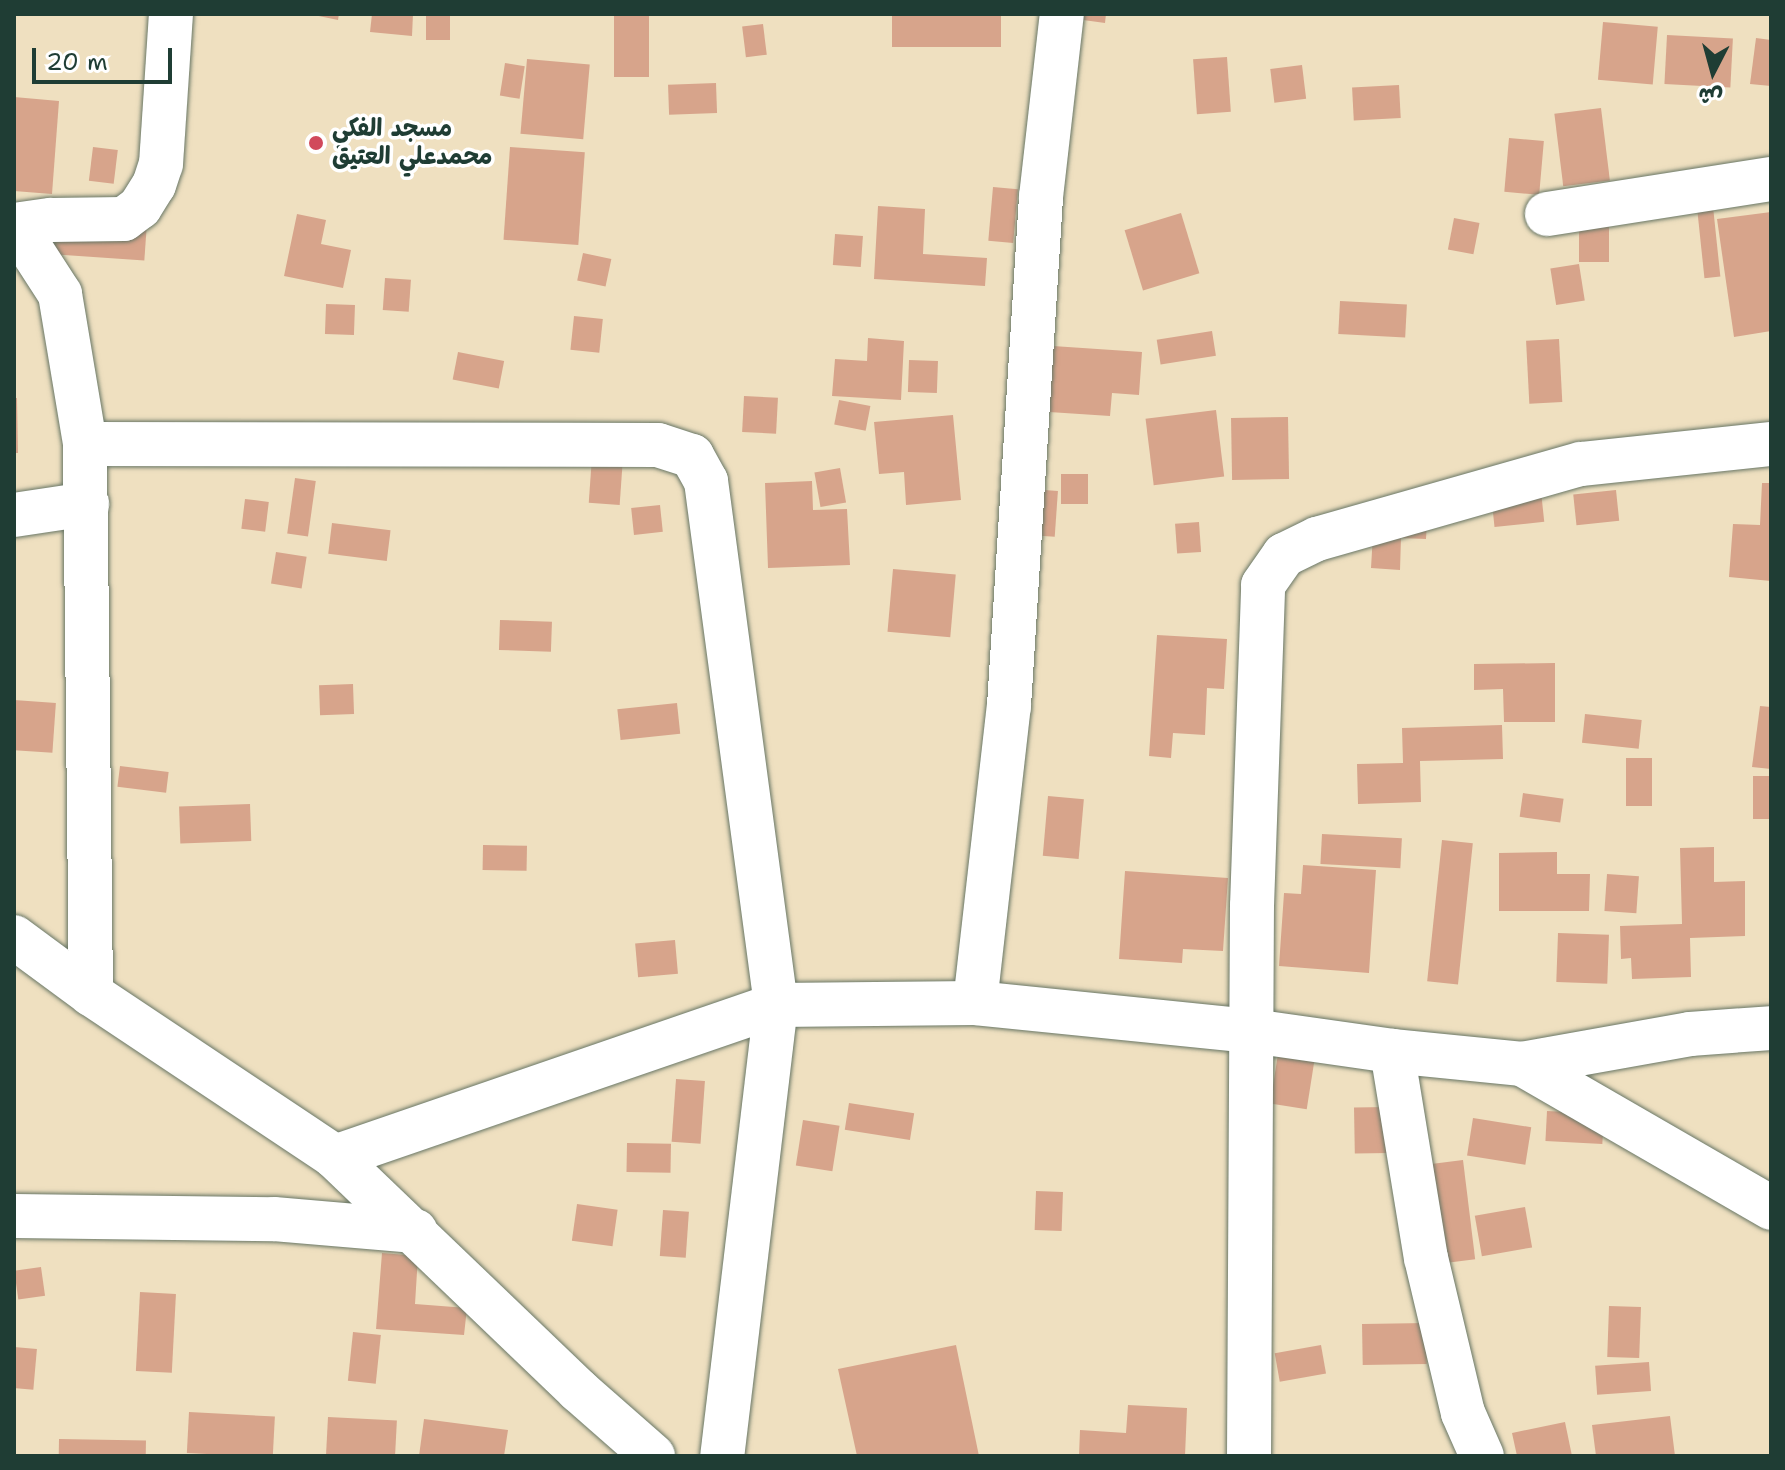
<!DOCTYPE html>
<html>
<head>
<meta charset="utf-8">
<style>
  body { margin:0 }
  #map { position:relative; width:1785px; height:1470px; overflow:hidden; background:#efe0c0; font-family:"Shantell Sans","Playpen Sans Arabic",sans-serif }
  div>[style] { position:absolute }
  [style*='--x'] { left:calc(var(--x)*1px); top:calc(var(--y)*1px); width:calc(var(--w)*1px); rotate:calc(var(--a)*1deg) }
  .building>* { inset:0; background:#d7a48b; transform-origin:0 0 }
  .roads { filter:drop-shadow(0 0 2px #687665) drop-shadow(0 0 2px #687665) }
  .street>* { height:44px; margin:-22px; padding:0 22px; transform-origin:22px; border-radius:22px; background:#fff }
  .dots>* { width:22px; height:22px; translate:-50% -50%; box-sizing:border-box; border:4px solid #fff; border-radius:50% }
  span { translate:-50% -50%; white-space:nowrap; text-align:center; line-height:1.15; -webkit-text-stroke:7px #fff; paint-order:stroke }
  .poi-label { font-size:24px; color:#1f3d34; font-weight:700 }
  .left { translate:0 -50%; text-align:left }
  .frame { position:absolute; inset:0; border:16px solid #1f3d34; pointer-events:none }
  .north { position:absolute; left:1673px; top:32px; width:80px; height:80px; -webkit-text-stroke:6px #fff; paint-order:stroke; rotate:186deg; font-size:22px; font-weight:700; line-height:32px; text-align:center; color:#1f3d34 }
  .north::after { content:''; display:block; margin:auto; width:28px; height:36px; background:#1f3d34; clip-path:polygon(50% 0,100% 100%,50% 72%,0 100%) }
  .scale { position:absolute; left:32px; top:48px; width:140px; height:36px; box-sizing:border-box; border:4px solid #1f3d34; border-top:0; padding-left:10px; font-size:24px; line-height:28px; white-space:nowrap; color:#1f3d34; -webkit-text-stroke:6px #fff; paint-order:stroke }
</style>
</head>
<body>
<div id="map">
  <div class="building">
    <div style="clip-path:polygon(309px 14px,339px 14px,338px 20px)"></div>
    <div style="clip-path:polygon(372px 14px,413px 14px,412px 36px,370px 32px)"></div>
    <div style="left:426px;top:14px;width:24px;height:26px"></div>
    <div style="left:614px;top:14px;width:35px;height:63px"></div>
    <div style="left:892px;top:14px;width:109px;height:33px"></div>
    <div style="clip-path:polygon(1077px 14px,1106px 14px,1105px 23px,1076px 19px)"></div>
    <div style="left:1603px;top:22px;width:55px;height:58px;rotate:5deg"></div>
    <div style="left:763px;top:24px;width:31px;height:21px;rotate:83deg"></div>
    <div style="left:1667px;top:35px;width:66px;height:49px;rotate:3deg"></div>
    <div style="clip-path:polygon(1756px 38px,1771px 40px,1771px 86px,1750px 84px)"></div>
    <div style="left:1227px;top:57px;width:55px;height:34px;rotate:86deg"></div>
    <div style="left:527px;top:59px;width:63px;height:75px;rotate:5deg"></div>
    <div style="left:505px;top:63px;width:20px;height:33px;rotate:9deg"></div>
    <div style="left:1302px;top:65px;width:34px;height:32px;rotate:83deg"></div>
    <div style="left:716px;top:83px;width:30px;height:48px;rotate:88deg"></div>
    <div style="left:1399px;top:85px;width:33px;height:47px;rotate:87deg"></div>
    <div style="clip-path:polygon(14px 97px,59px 101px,52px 194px,14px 191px)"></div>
    <div style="left:1601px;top:108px;width:73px;height:47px;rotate:83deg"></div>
    <div style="left:1509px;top:138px;width:35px;height:54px;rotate:5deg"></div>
    <div style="left:93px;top:147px;width:25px;height:34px;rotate:7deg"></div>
    <div style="left:510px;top:147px;width:75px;height:93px;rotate:4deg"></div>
    <div style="left:993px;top:187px;width:25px;height:54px;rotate:5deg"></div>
    <div style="left:1712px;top:197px;width:80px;height:16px;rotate:84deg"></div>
    <div style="clip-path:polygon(878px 206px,925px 209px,923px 254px,987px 258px,985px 286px,874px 279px)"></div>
    <div style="clip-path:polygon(1771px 212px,1771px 331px,1734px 337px,1717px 219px)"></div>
    <div style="left:1181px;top:213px;width:63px;height:59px;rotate:73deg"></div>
    <div style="clip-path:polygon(297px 214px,326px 220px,321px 244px,351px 250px,343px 288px,284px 276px)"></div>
    <div style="left:1454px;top:218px;width:26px;height:32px;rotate:11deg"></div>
    <div style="left:51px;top:219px;width:96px;height:35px;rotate:4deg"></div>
    <div style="left:1579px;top:227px;width:30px;height:35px"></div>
    <div style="left:835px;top:234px;width:28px;height:31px;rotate:4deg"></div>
    <div style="left:583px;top:253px;width:29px;height:28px;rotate:12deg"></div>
    <div style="left:1579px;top:264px;width:37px;height:29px;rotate:81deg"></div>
    <div style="left:385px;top:278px;width:26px;height:32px;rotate:4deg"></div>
    <div style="left:1340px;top:301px;width:67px;height:33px;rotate:3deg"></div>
    <div style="left:326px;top:304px;width:29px;height:30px;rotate:2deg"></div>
    <div style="left:574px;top:316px;width:29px;height:34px;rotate:6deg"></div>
    <div style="left:1212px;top:331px;width:25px;height:56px;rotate:81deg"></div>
    <div style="clip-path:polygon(868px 338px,904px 341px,901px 400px,832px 396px,835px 359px,867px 361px)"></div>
    <div style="left:1559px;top:339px;width:63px;height:33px;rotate:87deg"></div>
    <div style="clip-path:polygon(1038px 345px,1142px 352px,1139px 395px,1112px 393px,1110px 416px,1034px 411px)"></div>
    <div style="left:458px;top:352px;width:47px;height:28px;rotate:11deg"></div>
    <div style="left:909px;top:360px;width:29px;height:32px;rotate:2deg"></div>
    <div style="left:744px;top:396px;width:34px;height:36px;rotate:3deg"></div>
    <div style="clip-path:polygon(14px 398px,17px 398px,18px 453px,14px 453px)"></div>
    <div style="left:839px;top:400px;width:32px;height:25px;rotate:11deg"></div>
    <div style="left:1216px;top:410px;width:67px;height:71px;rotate:83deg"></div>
    <div style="clip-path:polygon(953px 415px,961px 500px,906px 505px,904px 472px,879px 474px,874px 422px)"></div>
    <div style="left:1288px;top:417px;width:62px;height:57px;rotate:89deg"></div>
    <div style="left:593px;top:442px;width:31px;height:61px;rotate:4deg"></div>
    <div style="left:840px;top:468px;width:35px;height:26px;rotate:80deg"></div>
    <div style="left:1061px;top:474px;width:27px;height:30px"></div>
    <div style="left:295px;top:478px;width:21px;height:56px;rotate:8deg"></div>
    <div style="clip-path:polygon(812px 481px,813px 510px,847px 509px,850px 565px,768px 568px,765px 483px)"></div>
    <div style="clip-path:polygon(1762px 483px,1771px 483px,1771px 581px,1729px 577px,1733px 524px,1760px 525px)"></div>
    <div style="left:1031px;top:489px;width:27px;height:46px;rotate:4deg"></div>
    <div style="left:1616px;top:490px;width:31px;height:43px;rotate:84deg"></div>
    <div style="left:1541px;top:491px;width:31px;height:50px;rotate:84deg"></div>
    <div style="left:245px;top:499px;width:24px;height:30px;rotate:7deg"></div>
    <div style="clip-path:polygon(1375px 501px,1428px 504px,1426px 539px,1401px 538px,1400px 570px,1371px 568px)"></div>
    <div style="left:660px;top:505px;width:27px;height:29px;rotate:84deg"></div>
    <div style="left:1199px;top:522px;width:30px;height:24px;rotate:86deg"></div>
    <div style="left:332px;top:523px;width:59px;height:31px;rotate:7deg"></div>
    <div style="left:276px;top:552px;width:31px;height:32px;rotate:9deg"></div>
    <div style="left:893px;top:569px;width:63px;height:63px;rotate:5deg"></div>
    <div style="left:500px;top:620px;width:52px;height:30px;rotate:2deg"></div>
    <div style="clip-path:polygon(1157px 635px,1227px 639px,1224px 689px,1207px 688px,1205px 735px,1173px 733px,1171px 758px,1149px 756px)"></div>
    <div style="clip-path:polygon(1555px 663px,1555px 722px,1504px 722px,1503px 689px,1474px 690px,1474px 664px)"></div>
    <div style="left:353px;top:684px;width:30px;height:34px;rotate:88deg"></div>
    <div style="left:14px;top:700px;width:42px;height:50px;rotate:4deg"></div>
    <div style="left:677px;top:703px;width:31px;height:60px;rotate:84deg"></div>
    <div style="clip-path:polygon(1760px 706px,1771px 707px,1771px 769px,1752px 767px)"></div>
    <div style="left:1585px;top:714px;width:57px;height:29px;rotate:6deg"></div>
    <div style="clip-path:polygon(1502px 725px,1503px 759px,1420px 761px,1421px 802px,1358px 804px,1357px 764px,1403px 763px,1402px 728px)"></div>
    <div style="left:1626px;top:758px;width:26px;height:48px"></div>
    <div style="left:120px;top:766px;width:49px;height:21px;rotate:7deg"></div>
    <div style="left:1753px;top:776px;width:18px;height:43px"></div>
    <div style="left:1523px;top:793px;width:41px;height:24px;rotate:8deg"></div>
    <div style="left:1048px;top:796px;width:36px;height:60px;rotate:5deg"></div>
    <div style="left:250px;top:804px;width:37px;height:71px;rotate:88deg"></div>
    <div style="left:1322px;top:834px;width:80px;height:30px;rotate:3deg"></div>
    <div style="left:1442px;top:840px;width:31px;height:142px;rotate:6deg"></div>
    <div style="left:483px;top:845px;width:44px;height:25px;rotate:1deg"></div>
    <div style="clip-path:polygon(1714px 847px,1714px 882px,1745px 881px,1745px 936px,1690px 938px,1691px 977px,1632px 979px,1631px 958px,1621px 959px,1620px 926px,1682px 924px,1680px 848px)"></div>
    <div style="clip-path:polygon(1557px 852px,1557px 874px,1590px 874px,1589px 911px,1499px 911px,1499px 853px)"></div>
    <div style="clip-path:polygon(1303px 865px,1376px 870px,1369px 973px,1279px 966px,1284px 893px,1301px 894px)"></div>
    <div style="clip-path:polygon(1125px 871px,1228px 878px,1223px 951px,1183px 949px,1182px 963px,1119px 959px)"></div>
    <div style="left:1607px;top:874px;width:32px;height:37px;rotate:4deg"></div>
    <div style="left:1558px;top:933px;width:51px;height:49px;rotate:2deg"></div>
    <div style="left:675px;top:940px;width:34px;height:40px;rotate:85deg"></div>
    <div style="left:1278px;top:1054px;width:37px;height:50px;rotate:9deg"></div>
    <div style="left:676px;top:1079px;width:29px;height:63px;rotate:4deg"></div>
    <div style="left:849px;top:1103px;width:66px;height:27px;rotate:9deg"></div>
    <div style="left:1388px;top:1107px;width:46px;height:34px;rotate:89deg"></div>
    <div style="left:1547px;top:1111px;width:57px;height:30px;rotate:3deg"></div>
    <div style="left:1473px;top:1118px;width:59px;height:38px;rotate:9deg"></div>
    <div style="left:803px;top:1120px;width:37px;height:46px;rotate:9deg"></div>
    <div style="left:627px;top:1143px;width:44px;height:29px;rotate:1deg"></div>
    <div style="left:1463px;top:1160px;width:100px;height:34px;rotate:83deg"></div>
    <div style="left:1036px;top:1191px;width:27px;height:39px;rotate:2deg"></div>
    <div style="left:577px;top:1204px;width:41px;height:37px;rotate:8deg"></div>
    <div style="left:1525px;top:1207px;width:41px;height:51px;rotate:80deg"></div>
    <div style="left:663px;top:1210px;width:26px;height:46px;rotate:4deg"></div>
    <div style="clip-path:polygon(382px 1253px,418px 1256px,415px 1304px,467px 1308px,464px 1335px,376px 1329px)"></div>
    <div style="left:41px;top:1267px;width:29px;height:27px;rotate:82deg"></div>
    <div style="left:140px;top:1292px;width:36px;height:79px;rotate:3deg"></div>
    <div style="left:1609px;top:1306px;width:32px;height:51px;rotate:2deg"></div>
    <div style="left:1426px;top:1323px;width:41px;height:64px;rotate:89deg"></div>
    <div style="left:353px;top:1332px;width:28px;height:49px;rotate:6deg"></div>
    <div style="clip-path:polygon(956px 1345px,979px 1456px,857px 1456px,838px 1369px)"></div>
    <div style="left:1321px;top:1345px;width:29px;height:47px;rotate:80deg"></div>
    <div style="left:14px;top:1347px;width:23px;height:41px;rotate:5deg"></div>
    <div style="left:1649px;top:1362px;width:29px;height:54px;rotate:86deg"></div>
    <div style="clip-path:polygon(1128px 1405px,1187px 1408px,1185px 1456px,1079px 1456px,1080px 1430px,1126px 1433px)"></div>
    <div style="left:189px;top:1412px;width:86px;height:41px;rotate:3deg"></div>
    <div style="clip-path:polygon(1670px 1416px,1675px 1456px,1596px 1456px,1592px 1425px)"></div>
    <div style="left:328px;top:1417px;width:69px;height:39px;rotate:3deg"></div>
    <div style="clip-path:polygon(424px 1419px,508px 1430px,504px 1456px,419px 1456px)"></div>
    <div style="clip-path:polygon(1565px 1422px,1572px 1456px,1517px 1456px,1512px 1433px)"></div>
    <div style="left:59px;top:1439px;width:87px;height:17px;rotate:1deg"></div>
  </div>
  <div class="roads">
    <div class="street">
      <div style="--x:1547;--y:214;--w:227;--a:-8.9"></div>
      <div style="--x:14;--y:225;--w:37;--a:-8"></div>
      <div style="--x:51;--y:220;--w:73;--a:-0.8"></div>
      <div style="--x:124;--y:219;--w:20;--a:-37"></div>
      <div style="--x:140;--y:207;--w:26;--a:-58"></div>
      <div style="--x:154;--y:185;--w:22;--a:-72"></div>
      <div style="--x:161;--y:164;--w:150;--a:-86.2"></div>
      <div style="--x:14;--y:232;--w:17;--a:40"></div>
      <div style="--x:27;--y:243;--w:61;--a:57.1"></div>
      <div style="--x:60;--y:294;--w:152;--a:80.5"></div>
      <div style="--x:14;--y:515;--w:74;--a:-8.6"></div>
      <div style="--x:14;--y:937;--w:96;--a:36.5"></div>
      <div style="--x:91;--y:994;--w:293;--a:33.7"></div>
      <div style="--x:335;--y:1157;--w:337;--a:43.8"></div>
      <div style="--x:578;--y:1390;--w:100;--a:41.3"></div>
      <div style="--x:91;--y:994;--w:550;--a:-90.63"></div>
      <div style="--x:85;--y:444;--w:573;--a:0.1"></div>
      <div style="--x:658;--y:445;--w:36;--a:18"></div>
      <div style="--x:692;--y:456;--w:29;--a:61"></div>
      <div style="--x:706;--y:481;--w:529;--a:82.39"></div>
      <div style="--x:776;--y:1005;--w:454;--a:96.8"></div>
      <div style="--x:975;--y:1003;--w:299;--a:-83.5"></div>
      <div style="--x:1009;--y:706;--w:510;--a:-86.4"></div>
      <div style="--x:1041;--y:197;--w:184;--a:-83.5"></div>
      <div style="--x:1392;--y:1051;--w:210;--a:80.7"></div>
      <div style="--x:1426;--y:1258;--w:159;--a:76.6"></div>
      <div style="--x:1463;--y:1413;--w:47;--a:66.2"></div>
      <div style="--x:1522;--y:1064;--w:288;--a:30"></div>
      <div style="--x:335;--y:1157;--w:466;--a:-19"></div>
      <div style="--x:776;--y:1005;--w:199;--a:-0.6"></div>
      <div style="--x:975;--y:1003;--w:278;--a:5.8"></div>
      <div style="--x:1252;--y:1031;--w:141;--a:8.1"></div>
      <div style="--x:1392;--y:1051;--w:131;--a:5.7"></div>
      <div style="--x:1522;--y:1064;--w:171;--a:-10.1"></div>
      <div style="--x:1690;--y:1034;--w:81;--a:-4.2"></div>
      <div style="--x:14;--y:1216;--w:260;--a:0.7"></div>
      <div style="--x:274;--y:1219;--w:142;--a:4.9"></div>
      <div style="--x:1249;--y:1456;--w:550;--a:-89.69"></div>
      <div style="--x:1252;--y:906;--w:321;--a:-88"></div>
      <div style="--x:1263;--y:585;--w:37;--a:-55"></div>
      <div style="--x:1284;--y:555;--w:37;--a:-26"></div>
      <div style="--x:1317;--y:539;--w:274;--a:-15.9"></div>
      <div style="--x:1581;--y:464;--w:191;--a:-6"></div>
    </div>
  </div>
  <div class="dots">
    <div style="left:316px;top:143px;background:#d1495b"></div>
  </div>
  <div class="poi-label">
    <span class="left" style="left:332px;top:143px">مسجد الفكي<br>محمدعلي العتيق</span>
  </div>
  <div class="frame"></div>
  <div class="north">ش</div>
  <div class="scale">20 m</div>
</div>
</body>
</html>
